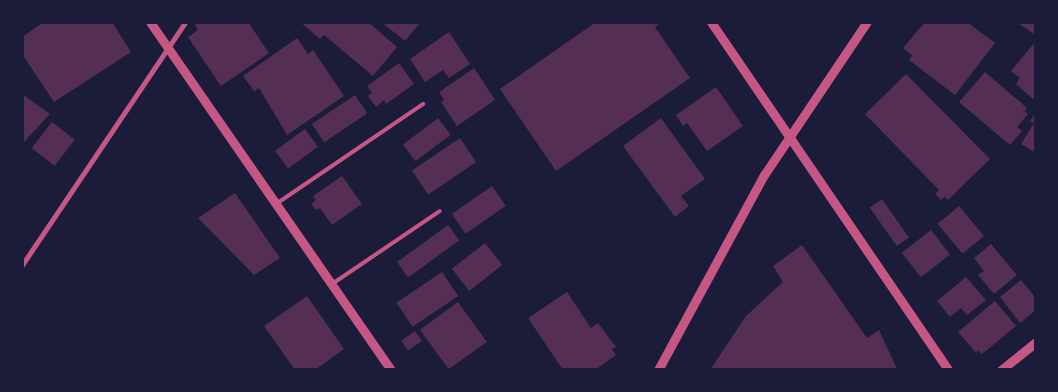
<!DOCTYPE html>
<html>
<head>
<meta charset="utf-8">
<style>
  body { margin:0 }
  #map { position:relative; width:1058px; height:392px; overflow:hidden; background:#1b1b3a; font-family:Manrope,sans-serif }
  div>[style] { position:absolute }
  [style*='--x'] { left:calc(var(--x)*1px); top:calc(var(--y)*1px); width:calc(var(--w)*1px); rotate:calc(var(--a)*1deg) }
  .building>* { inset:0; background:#542f53; transform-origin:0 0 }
  .service>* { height:4px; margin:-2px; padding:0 2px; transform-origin:2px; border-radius:2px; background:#c65784 }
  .minor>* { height:5px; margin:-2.5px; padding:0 2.5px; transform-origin:2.5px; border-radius:2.5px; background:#c65784 }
  .tertiary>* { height:9px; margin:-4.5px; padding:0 4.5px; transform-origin:4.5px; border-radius:4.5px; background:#c65784 }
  span { translate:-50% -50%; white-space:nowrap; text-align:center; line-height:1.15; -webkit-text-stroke:5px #1b1b3a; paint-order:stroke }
  .frame { position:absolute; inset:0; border:24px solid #1b1b3a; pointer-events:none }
</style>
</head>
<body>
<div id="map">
  <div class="building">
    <div style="clip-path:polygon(44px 22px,112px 22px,131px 52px,54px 102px,22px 54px,22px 37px)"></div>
    <div style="clip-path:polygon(198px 22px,248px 22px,269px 53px,221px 86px,188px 37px,198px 30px,195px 25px)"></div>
    <div style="clip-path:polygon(300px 22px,368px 22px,397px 47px,373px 76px,324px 35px,320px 39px)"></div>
    <div style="clip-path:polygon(381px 22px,417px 22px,419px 24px,405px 41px)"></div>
    <div style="clip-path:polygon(596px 22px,662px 22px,655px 27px,690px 78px,556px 171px,500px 89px)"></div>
    <div style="clip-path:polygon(925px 22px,967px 22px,995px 43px,955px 95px,909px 60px,912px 55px,903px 48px)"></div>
    <div style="clip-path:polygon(1016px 22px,1036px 22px,1036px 35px)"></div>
    <div style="clip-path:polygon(449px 32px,470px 64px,449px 78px,443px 70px,425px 82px,410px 59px)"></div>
    <div style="clip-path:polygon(297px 38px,308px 54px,313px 50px,344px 96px,287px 135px,259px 88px,254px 91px,243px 76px)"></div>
    <div style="clip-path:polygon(1036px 41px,1036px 96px,1033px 99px,1016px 84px,1020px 78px,1011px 71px)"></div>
    <div style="clip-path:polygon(399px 63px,414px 84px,386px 104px,384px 100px,376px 107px,368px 96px,372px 93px,367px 86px)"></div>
    <div style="clip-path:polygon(474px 68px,495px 100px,457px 126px,441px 102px,444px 100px,439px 92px)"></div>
    <div style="clip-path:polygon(985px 72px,1027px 108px,1025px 111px,1028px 114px,1017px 127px,1022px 131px,1010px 145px,959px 102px)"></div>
    <div style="clip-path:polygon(906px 74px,990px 159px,948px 200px,945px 197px,941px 200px,935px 194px,939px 190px,865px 114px)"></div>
    <div style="clip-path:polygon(716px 87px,743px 126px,707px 151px,687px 123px,683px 126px,676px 115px)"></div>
    <div style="left:355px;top:95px;width:22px;height:52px;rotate:56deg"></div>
    <div style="clip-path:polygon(25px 96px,50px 114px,24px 142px,22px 98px)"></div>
    <div style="clip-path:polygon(1036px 112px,1036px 153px,1021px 144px,1034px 123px,1030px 121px)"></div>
    <div style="left:438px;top:118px;width:21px;height:44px;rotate:53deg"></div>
    <div style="clip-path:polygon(661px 118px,705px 179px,681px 196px,689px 206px,675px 217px,623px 146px)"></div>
    <div style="left:52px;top:122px;width:29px;height:33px;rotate:38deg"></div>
    <div style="left:305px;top:129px;width:22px;height:37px;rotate:54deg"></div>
    <div style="left:460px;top:138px;width:29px;height:58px;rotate:56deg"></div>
    <div style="clip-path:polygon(342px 176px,362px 204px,332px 225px,320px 208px,316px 210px,311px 204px,316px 200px,313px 196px)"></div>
    <div style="left:492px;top:186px;width:24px;height:49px;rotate:55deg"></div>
    <div style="clip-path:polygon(235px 193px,280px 258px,254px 275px,198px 218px)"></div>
    <div style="left:882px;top:199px;width:47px;height:15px;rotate:55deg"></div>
    <div style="left:959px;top:206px;width:39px;height:28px;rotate:50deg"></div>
    <div style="left:448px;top:225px;width:19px;height:63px;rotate:54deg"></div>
    <div style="left:931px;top:230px;width:31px;height:37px;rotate:52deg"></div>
    <div style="left:485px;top:243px;width:28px;height:42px;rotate:52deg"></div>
    <div style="clip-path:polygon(991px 244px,1017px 275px,994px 294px,978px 275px,984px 271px,974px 258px)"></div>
    <div style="clip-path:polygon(802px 245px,867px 338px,879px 330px,897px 369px,710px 370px,746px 316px,783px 282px,773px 266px)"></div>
    <div style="left:442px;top:272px;width:29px;height:55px;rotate:56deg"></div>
    <div style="clip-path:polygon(966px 277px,986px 300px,967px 315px,961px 308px,950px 317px,937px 301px)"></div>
    <div style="clip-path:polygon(1021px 280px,1036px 298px,1036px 310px,1020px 323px,1000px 297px)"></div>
    <div style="clip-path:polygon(567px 292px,591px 328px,598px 323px,616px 347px,612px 349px,616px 355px,595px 370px,563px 370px,528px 318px)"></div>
    <div style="clip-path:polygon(307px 296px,344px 349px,315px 370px,295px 370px,264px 326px)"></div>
    <div style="clip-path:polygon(995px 301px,1016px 326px,982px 354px,978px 350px,976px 353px,958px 332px)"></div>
    <div style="left:458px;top:302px;width:49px;height:47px;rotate:54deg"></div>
    <div style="left:415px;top:331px;width:12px;height:17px;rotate:55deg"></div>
  </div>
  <div class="service">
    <div style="--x:276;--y:204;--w:178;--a:-34.2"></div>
    <div style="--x:332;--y:284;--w:130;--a:-34.1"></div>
  </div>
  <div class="minor">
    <div style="--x:22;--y:265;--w:293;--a:-56.1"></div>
  </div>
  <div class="tertiary">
    <div style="--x:150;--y:22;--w:423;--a:55.3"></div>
    <div style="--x:711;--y:22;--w:421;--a:55.7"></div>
    <div style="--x:658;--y:370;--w:222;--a:-61.5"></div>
    <div style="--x:764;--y:175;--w:184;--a:-56.1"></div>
    <div style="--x:1001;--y:370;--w:45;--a:-38.7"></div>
  </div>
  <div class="frame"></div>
</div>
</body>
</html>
